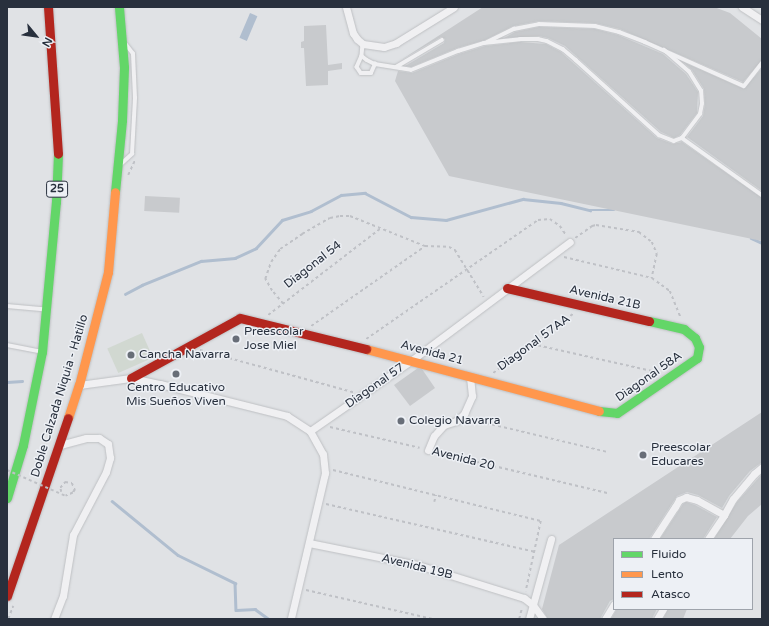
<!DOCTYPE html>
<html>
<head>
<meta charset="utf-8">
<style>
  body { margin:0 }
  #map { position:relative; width:769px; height:626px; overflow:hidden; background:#e0e2e5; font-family:"Varela Round",sans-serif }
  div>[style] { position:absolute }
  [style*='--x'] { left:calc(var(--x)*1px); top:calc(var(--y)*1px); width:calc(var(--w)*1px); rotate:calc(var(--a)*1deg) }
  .green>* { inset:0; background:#d1d8d1; transform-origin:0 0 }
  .water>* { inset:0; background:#b0becf; transform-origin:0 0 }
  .stream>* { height:2.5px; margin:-1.25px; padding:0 1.25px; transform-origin:1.25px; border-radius:1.25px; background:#b0becf }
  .building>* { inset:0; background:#c8cacd; transform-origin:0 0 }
  .path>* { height:1.5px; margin-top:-0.75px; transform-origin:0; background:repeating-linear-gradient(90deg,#bfc1c6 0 3px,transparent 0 6px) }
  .roads { filter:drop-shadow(0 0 1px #bec0c3) drop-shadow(0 0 1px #bec0c3) }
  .lane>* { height:3.5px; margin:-1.75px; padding:0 1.75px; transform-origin:1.75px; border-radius:1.75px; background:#f0f0f2 }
  .street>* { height:7px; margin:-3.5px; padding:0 3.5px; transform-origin:3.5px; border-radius:3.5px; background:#f0f0f2 }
  .fast>* { height:9px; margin:-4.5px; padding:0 4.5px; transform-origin:4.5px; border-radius:4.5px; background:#63d668 }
  .slow>* { height:9px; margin:-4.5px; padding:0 4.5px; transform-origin:4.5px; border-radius:4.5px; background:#ff974d }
  .jam>* { height:9px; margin:-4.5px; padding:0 4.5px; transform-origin:4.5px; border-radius:4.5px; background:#b3261e }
  .path-bridge>* { height:1.5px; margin-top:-0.75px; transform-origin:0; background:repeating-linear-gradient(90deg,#bfc1c6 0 3px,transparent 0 6px) }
  .dots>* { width:11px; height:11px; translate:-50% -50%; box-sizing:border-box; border:2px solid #edf0f5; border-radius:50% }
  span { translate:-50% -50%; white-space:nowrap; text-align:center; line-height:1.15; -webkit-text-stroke:3px #edf0f5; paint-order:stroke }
  .shield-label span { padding:1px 3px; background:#edf0f5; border:1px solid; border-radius:3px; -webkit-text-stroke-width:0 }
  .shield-label { font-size:11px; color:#28303d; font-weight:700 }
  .street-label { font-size:12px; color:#28303d }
  .poi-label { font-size:12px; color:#28303d }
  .left { translate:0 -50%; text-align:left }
  .frame { position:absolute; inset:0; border:8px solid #28303d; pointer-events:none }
  .legend { position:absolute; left:613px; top:538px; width:140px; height:72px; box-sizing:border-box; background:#edf0f5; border:1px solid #9ea3ab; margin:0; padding:5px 7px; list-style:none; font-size:12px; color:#28303d }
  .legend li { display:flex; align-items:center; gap:8px; height:20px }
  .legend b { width:20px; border:1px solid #9ea3ab }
  .north { position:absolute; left:16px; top:16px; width:40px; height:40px; -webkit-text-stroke:3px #edf0f5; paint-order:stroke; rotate:119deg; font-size:11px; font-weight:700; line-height:16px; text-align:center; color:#28303d }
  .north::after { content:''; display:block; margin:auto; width:14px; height:18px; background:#28303d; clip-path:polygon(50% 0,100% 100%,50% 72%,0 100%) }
</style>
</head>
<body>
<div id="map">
  <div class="green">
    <div style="left:142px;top:333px;width:27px;height:38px;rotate:66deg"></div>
  </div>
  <div class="water">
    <div style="left:250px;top:13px;width:8px;height:27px;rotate:23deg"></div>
  </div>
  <div class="stream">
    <div style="--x:751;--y:238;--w:12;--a:24"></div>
    <div style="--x:125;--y:294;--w:19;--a:-28"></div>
    <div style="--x:142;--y:285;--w:64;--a:-22.1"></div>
    <div style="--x:201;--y:261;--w:34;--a:-5"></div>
    <div style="--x:235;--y:258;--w:23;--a:-25"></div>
    <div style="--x:256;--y:248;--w:38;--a:-47"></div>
    <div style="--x:282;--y:220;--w:30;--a:-17"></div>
    <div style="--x:311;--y:211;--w:34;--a:-28"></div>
    <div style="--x:341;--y:195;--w:24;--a:-5"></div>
    <div style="--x:365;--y:193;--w:52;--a:27.6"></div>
    <div style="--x:411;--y:217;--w:35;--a:5"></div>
    <div style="--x:446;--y:220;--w:80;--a:-15.3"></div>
    <div style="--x:523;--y:199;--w:38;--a:6"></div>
    <div style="--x:561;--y:203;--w:30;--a:14"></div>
    <div style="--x:590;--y:210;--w:24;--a:0"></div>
    <div style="--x:7;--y:382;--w:15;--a:-4"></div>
    <div style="--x:112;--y:501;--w:85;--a:39.3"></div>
    <div style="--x:178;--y:555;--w:64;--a:26.2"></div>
    <div style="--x:235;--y:583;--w:27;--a:88"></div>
    <div style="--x:236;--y:610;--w:19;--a:-3"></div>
    <div style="--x:255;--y:609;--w:17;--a:36"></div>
  </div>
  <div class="building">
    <div style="clip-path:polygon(483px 7px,714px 7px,730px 13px,762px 39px,762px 60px,743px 82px,620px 29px,595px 23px,539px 21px,513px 26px,485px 40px,457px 48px,411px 67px,405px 66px,444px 43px,445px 39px,441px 37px,401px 60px)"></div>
    <div style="clip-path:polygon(326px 25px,328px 65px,342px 63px,342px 69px,328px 71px,328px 85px,306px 86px,304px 48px,301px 48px,301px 42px,304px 41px,304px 26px)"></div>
    <div style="clip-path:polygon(539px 27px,595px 29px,618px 35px,663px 54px,686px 74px,698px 92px,697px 113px,680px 135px,674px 138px,661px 132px,565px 46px,548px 38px,539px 36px,504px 38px,515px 32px)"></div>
    <div style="clip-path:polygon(520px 42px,546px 44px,561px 52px,657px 138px,673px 144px,682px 142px,762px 198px,762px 241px,449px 176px,395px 81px,398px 71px,412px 73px,459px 54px,485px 46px)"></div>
    <div style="clip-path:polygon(683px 62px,744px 89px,762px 68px,762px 191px,687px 137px,703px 116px,705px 104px,704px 89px,692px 70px)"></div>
    <div style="left:145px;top:196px;width:35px;height:15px;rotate:3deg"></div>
    <div style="clip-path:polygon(418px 368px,422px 369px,435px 388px,410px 406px,394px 385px)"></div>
    <div style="clip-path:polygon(762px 412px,762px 462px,750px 471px,729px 496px,722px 508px,698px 495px,687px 492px,677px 496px,649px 539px,614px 539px,614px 599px,610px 601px,600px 619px,548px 619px,542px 609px,559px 545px)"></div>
    <div style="clip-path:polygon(762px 474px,762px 504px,748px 516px,730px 539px,714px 539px,737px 502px)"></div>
    <div style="clip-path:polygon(686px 502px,695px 505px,717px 517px,703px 539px,660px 539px,683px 504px)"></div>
    <div style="clip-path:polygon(617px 609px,657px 609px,652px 619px,611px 619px)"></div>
    <div style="clip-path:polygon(668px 609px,687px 609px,683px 619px,663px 619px)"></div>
  </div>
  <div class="path">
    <div style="--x:128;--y:175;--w:17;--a:-65"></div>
    <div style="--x:575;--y:238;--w:21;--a:-35"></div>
    <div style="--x:592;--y:226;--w:4;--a:-14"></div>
    <div style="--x:596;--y:225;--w:44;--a:9.2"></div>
    <div style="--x:639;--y:232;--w:16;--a:38"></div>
    <div style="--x:652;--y:242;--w:13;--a:67"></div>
    <div style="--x:657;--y:254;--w:25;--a:102"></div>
    <div style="--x:564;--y:257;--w:90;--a:13.4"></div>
    <div style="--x:652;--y:278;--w:22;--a:36"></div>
    <div style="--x:670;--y:291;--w:29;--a:68"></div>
    <div style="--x:283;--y:304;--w:17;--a:-130"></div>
    <div style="--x:272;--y:291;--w:14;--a:-120"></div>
    <div style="--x:265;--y:279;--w:18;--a:-71"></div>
    <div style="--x:271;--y:262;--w:16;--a:-55"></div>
    <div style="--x:280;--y:249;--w:27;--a:-34"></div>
    <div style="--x:302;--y:234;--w:32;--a:-30"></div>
    <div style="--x:330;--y:218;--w:10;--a:-11"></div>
    <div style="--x:340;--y:216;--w:10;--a:0"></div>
    <div style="--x:350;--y:216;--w:81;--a:21.8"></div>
    <div style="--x:425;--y:246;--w:24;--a:2"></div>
    <div style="--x:449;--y:247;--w:7;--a:27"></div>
    <div style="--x:455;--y:250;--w:55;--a:58.3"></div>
    <div style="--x:268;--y:315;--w:143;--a:-37.6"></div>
    <div style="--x:311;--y:326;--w:138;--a:-35"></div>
    <div style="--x:366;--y:339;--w:209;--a:-34.7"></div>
    <div style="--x:538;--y:220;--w:12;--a:-5"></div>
    <div style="--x:550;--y:219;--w:12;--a:35"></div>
    <div style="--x:560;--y:226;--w:11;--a:56"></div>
    <div style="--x:532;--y:344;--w:132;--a:12.7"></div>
    <div style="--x:200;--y:350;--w:159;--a:15.4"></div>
    <div style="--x:493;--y:373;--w:101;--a:-36.5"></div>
    <div style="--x:469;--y:419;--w:142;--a:13.4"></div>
    <div style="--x:330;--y:427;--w:92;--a:13.1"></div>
    <div style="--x:435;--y:452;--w:177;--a:13.4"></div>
    <div style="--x:333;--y:470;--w:214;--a:13.8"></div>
    <div style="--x:541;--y:521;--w:72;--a:102.1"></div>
    <div style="--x:61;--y:492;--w:4;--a:-104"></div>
    <div style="--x:60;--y:488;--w:8;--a:-50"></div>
    <div style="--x:65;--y:482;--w:7;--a:8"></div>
    <div style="--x:72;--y:483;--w:8;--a:67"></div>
    <div style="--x:75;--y:490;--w:4;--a:124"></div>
    <div style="--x:73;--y:493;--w:8;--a:157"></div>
    <div style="--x:434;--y:502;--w:7;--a:-74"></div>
    <div style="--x:326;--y:504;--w:214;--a:12.9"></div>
    <div style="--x:306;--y:590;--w:130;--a:12.9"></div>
    <div style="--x:8;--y:619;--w:14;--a:-69"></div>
    <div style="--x:519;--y:619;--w:12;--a:-76"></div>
  </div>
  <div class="roads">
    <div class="lane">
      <div style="--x:487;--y:42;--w:30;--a:-26"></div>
      <div style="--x:514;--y:29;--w:25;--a:-11"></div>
      <div style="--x:539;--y:24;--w:56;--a:2"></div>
      <div style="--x:595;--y:26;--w:25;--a:14"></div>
      <div style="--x:619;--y:32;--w:28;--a:21"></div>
      <div style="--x:645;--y:42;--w:108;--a:24"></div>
      <div style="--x:744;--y:86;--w:29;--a:-52"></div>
      <div style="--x:363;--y:44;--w:12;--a:95"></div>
      <div style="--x:362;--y:56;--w:6;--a:39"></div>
      <div style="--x:367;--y:60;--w:9;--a:27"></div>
      <div style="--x:375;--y:64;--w:36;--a:9"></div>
      <div style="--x:411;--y:70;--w:51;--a:-22"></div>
      <div style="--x:458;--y:51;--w:27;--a:-17"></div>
      <div style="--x:484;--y:43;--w:36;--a:-6"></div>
      <div style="--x:520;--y:39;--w:18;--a:0"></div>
      <div style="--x:538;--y:39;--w:9;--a:13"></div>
      <div style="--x:547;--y:41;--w:18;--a:27"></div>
      <div style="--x:563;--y:49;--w:17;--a:40"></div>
      <div style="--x:576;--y:60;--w:112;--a:42.1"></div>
      <div style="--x:659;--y:135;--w:16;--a:22"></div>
      <div style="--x:674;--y:141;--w:9;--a:-21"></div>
      <div style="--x:682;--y:138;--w:30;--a:-53"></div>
      <div style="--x:700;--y:114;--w:10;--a:-79"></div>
      <div style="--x:702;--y:104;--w:13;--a:-94"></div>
      <div style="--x:701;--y:91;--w:22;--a:-122"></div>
      <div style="--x:689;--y:72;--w:33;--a:-139"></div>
      <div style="--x:362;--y:56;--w:12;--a:114"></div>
      <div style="--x:357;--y:67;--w:7;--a:56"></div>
      <div style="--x:361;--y:73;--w:10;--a:0"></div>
      <div style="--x:371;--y:73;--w:10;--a:-66"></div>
      <div style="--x:396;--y:67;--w:53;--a:-30.4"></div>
      <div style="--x:682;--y:138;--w:98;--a:35.5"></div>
      <div style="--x:121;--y:164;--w:15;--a:-42"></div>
      <div style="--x:132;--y:154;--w:56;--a:-86.9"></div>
      <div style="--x:135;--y:98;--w:44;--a:-92.6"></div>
      <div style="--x:133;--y:54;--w:11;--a:-128"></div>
      <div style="--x:7;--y:306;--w:36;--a:5"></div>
      <div style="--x:7;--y:345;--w:33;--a:11"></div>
    </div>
    <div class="street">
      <div style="--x:346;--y:7;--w:27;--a:75"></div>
      <div style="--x:353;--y:33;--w:7;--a:56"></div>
      <div style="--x:357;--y:39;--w:8;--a:40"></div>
      <div style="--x:363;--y:44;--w:21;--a:8"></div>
      <div style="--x:384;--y:47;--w:13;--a:-18"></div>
      <div style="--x:396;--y:43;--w:68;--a:-31.8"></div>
      <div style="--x:742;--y:7;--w:24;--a:33"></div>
      <div style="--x:79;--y:385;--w:52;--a:-7.7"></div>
      <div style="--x:131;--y:378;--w:30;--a:12"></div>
      <div style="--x:160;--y:384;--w:131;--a:14.1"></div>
      <div style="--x:287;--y:416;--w:27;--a:33"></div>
      <div style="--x:310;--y:431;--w:26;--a:61"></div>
      <div style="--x:323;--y:454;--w:19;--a:84"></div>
      <div style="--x:325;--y:473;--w:149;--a:103.2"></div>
      <div style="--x:310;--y:431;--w:124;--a:-34.8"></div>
      <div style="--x:412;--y:360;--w:197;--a:-36.8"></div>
      <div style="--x:428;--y:450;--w:15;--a:-67"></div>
      <div style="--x:434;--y:436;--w:15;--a:-48"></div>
      <div style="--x:444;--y:425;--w:13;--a:-18"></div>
      <div style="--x:456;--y:421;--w:11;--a:-41"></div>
      <div style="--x:464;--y:414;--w:20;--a:-66"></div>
      <div style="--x:472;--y:396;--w:20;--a:-96"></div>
      <div style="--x:654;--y:539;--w:38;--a:-57"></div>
      <div style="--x:675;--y:507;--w:8;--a:-60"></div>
      <div style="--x:679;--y:500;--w:8;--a:-23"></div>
      <div style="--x:686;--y:497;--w:11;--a:15"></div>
      <div style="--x:697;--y:500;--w:31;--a:29"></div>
      <div style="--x:724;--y:515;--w:18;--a:-61"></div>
      <div style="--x:733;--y:499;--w:33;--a:-50"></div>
      <div style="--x:754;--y:474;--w:11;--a:-41"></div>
      <div style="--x:708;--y:539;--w:29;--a:-56"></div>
      <div style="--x:309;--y:543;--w:111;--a:11.4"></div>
      <div style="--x:418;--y:565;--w:111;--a:17.3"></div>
      <div style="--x:524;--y:598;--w:11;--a:38"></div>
      <div style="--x:533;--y:605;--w:17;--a:54"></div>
      <div style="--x:54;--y:619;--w:25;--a:-69"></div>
      <div style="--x:63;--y:596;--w:62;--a:-80.7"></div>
      <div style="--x:73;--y:535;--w:71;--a:-62.4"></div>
      <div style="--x:106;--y:472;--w:15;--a:-74"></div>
      <div style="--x:110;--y:458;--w:14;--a:-98"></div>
      <div style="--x:108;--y:444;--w:11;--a:-146"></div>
      <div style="--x:99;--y:438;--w:13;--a:180"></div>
      <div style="--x:86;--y:438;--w:28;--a:165"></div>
      <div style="--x:529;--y:619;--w:83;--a:-74.6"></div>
      <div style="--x:605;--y:619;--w:17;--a:-59"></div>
      <div style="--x:657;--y:619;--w:12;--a:-59"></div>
    </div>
    <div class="fast">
      <div style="--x:115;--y:192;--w:72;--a:-84.4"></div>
      <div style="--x:122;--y:120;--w:53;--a:-87.8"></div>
      <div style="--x:124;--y:67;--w:60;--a:-94.8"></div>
      <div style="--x:599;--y:411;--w:18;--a:6"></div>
      <div style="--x:617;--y:413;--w:97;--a:-34.5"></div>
      <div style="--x:697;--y:358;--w:11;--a:-80"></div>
      <div style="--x:699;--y:347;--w:10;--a:-114"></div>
      <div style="--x:695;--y:338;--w:14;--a:-141"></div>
      <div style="--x:684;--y:329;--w:36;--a:-167"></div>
      <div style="--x:7;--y:498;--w:55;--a:-73.2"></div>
      <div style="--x:23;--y:445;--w:95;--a:-78.5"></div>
      <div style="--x:42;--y:352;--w:151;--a:-84.7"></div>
      <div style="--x:56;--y:202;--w:48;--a:-87.6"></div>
    </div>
    <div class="slow">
      <div style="--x:366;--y:349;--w:241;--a:14.9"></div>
      <div style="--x:68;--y:418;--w:35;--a:-72"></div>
      <div style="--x:79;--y:385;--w:117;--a:-75.6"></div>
      <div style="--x:108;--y:272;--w:80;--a:-85"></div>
    </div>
    <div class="jam">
      <div style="--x:48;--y:7;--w:147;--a:86.1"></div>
      <div style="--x:507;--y:288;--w:146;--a:13.1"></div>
      <div style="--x:131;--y:378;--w:124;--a:-28.8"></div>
      <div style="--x:240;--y:318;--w:130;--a:13.8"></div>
      <div style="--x:7;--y:596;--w:188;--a:-71.1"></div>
    </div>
  </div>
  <div class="path-bridge">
    <div style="--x:7;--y:470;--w:64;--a:23.8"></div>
  </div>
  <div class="dots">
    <div style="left:236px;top:339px;background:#686e78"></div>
    <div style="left:131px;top:355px;background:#686e78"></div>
    <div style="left:176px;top:374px;background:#686e78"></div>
    <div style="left:401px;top:421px;background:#686e78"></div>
    <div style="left:643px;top:455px;background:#686e78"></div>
  </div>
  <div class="shield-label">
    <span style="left:57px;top:189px">25</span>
  </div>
  <div class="street-label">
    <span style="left:313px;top:265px;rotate:-38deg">Diagonal 54</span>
    <span style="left:605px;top:298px;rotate:13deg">Avenida 21B</span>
    <span style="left:534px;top:343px;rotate:-36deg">Diagonal 57AA</span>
    <span style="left:432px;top:353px;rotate:15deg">Avenida 21</span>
    <span style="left:649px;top:377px;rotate:-35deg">Diagonal 58A</span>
    <span style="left:375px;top:386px;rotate:-35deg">Diagonal 57</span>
    <span style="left:60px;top:396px;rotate:-73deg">Doble Calzada Niquia - Hatillo</span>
    <span style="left:463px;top:459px;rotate:14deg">Avenida 20</span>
    <span style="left:417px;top:567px;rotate:14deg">Avenida 19B</span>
  </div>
  <div class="poi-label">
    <span class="left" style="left:244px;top:339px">Preescolar<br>Jose Miel</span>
    <span class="left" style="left:139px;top:355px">Cancha Navarra</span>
    <span style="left:176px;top:395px">Centro Educativo<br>Mis Sueños Viven</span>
    <span class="left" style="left:409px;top:421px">Colegio Navarra</span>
    <span class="left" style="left:651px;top:455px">Preescolar<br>Educares</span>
  </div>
  <div class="frame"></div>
  <ul class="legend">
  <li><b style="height:5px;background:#63d668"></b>Fluido</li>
  <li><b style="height:5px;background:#ff974d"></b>Lento</li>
  <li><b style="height:5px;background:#b3261e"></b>Atasco</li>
  </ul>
  <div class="north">N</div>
</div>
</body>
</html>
